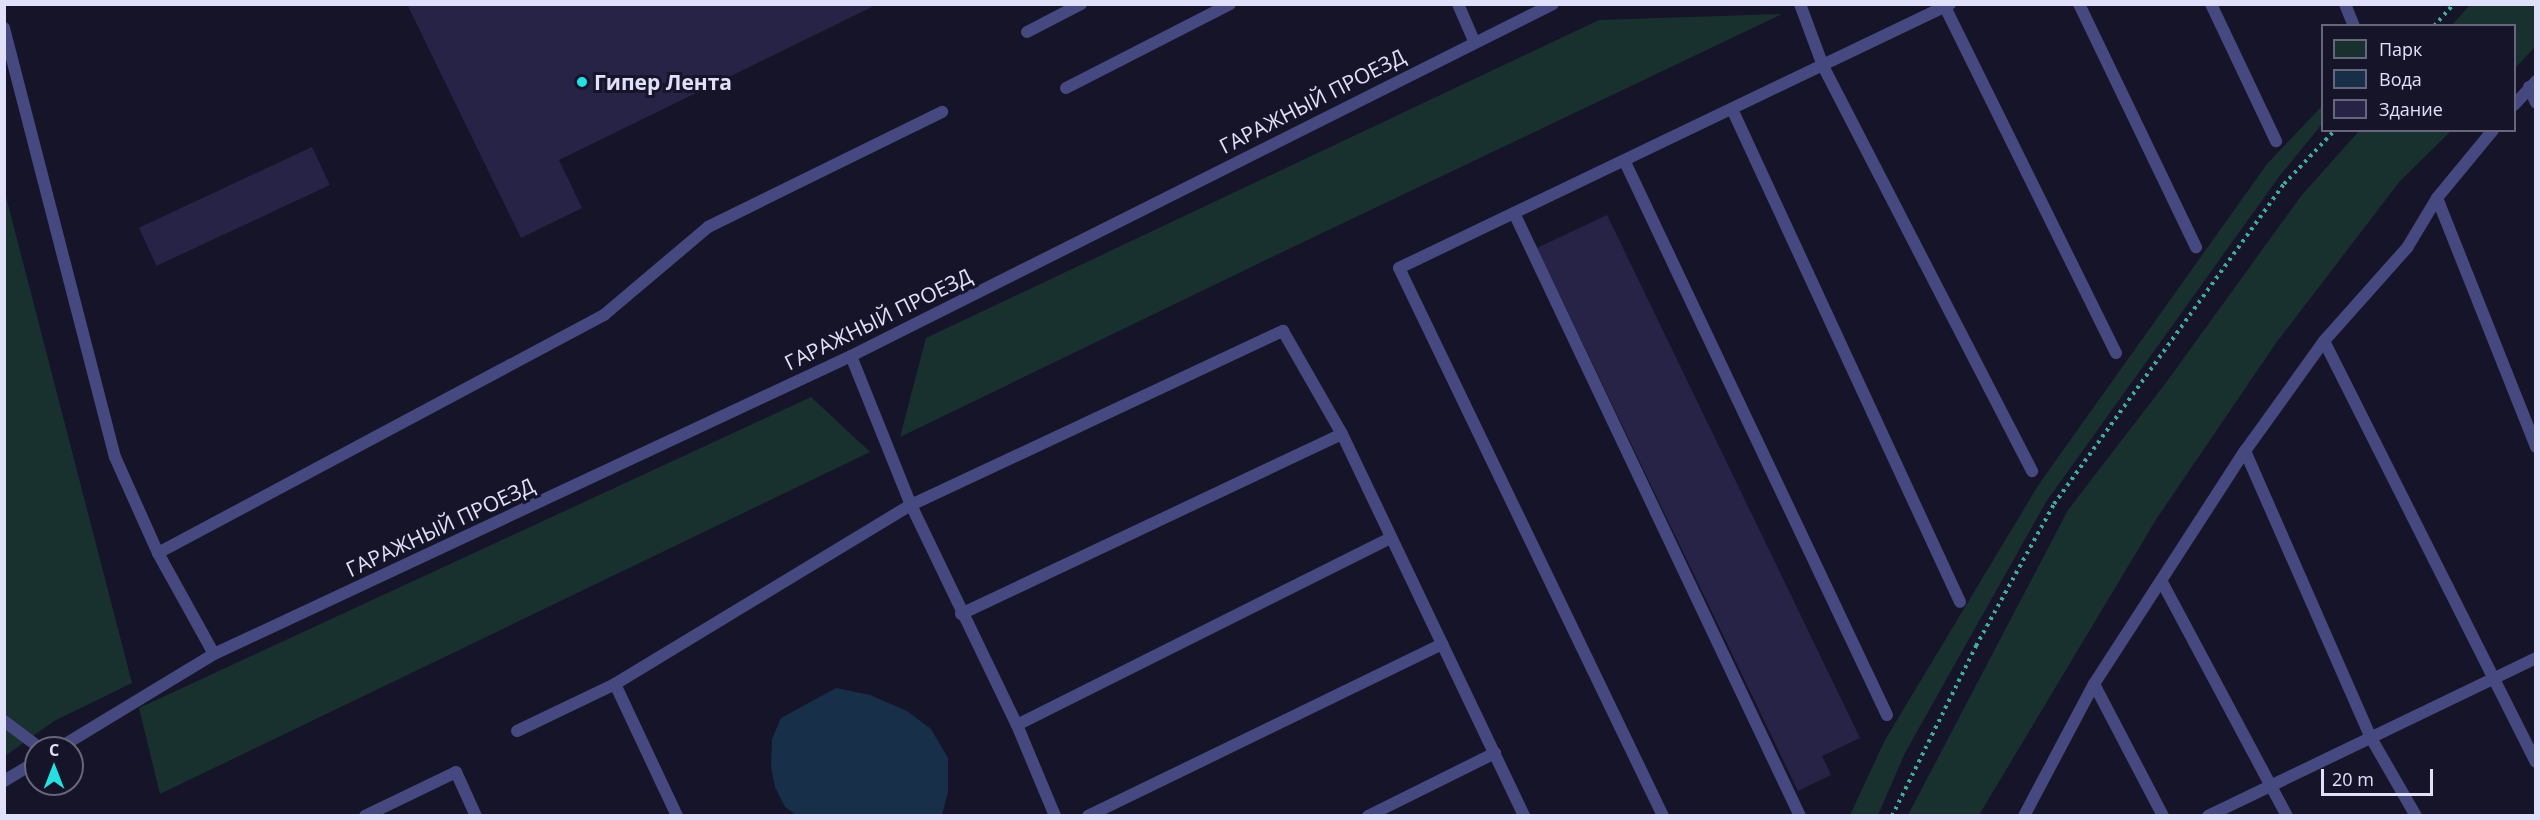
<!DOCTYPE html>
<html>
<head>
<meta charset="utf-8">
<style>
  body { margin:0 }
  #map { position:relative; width:2540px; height:820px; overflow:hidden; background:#161428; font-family:"Open Sans",sans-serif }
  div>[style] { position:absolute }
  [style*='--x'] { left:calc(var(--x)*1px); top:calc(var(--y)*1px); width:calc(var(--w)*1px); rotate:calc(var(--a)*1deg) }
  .green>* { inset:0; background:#18312e }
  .water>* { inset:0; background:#172f49 }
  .building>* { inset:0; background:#272346; transform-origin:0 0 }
  .path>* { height:4px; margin-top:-2px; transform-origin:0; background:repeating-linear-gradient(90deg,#42ac9c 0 3px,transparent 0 7.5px) }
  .service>* { height:12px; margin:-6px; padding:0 6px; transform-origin:6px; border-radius:6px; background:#464980 }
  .dots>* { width:16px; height:16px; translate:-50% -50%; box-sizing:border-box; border:3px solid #161428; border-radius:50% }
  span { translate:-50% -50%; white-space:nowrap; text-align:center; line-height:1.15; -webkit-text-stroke:6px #161428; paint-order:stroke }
  .poi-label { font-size:21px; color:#e0e0fb; font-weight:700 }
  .left { translate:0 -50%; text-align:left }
  .street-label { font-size:21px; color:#e0e0fb }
  .frame { position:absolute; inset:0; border:6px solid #e0e0fb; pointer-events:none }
  .legend { position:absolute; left:2321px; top:24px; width:195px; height:108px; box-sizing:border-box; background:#161428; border:2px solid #67667c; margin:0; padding:8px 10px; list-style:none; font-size:18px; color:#e0e0fb }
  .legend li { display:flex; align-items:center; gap:12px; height:30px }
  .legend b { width:30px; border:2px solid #67667c }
  .north { position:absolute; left:24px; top:736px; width:60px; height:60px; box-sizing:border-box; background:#161428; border:2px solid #67667c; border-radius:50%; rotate:0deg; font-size:16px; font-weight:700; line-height:24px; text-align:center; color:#e0e0fb }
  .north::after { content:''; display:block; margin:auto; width:21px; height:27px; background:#26dfe0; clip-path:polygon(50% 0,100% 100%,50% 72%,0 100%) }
  .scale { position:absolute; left:2321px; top:769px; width:112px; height:27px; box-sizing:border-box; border:3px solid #e0e0fb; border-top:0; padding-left:8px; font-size:18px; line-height:21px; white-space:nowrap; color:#e0e0fb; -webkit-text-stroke:4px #161428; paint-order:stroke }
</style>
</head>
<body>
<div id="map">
  <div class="green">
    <div style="clip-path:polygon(2470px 5px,2535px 5px,2535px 47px,2515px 68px,2514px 26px,2452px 25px)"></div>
    <div style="clip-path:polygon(1782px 14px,1276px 255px,900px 437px,926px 338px,1599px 20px)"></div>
    <div style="clip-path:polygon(2322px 106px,2322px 124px,2278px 178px,2046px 502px,1905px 753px,1878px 815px,1850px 815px,1885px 740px,2039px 484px,2267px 164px)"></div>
    <div style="clip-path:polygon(2359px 131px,2451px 131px,2400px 181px,2276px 343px,2157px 518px,1979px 815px,1908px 815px,2068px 510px,2168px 380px,2301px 196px)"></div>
    <div style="clip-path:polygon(4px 189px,132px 683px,54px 721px,5px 756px)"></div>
    <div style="clip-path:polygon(811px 397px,870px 452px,160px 794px,139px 708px)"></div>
  </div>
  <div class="water">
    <div style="clip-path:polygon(836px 688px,870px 695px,907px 711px,931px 729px,948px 758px,948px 792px,942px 815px,796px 815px,785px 807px,775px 787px,771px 767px,772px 739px,781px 718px)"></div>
  </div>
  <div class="building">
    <div style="clip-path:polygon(407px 4px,878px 4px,559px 160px,582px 208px,521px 238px)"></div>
    <div style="left:312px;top:147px;width:42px;height:191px;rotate:65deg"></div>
    <div style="clip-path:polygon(1607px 215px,1860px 738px,1822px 756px,1831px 775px,1798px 791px,1537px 248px)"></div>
  </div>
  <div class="path">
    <div style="--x:2434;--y:26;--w:30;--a:-48"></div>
    <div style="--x:1892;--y:816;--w:190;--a:-63.7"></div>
    <div style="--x:1976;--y:646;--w:162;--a:-61.2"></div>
    <div style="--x:2054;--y:504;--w:394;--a:-54.3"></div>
    <div style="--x:2284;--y:184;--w:74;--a:-46.6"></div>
  </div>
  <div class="service">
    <div style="--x:1458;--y:4;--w:40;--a:66.6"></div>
    <div style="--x:1800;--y:4;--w:66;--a:69.6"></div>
    <div style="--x:1823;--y:66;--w:456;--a:62.7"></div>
    <div style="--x:2079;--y:4;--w:270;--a:64.3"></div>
    <div style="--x:2211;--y:4;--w:152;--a:64.6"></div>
    <div style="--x:2345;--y:4;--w:24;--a:68"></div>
    <div style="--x:1945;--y:7;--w:386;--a:63.7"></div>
    <div style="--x:4;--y:28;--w:443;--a:75.5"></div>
    <div style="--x:115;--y:457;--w:105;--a:65.9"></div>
    <div style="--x:158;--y:553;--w:115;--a:61"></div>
    <div style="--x:1027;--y:32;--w:61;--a:-27.4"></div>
    <div style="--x:2529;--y:87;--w:17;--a:66"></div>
    <div style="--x:1066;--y:88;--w:184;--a:-27.1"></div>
    <div style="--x:2514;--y:105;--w:33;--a:-47"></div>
    <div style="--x:1732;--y:109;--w:543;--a:65.18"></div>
    <div style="--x:1625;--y:162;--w:612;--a:64.65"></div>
    <div style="--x:2437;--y:198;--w:268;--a:68.3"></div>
    <div style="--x:1514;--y:213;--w:667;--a:64.63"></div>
    <div style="--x:2324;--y:341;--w:471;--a:63.3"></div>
    <div style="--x:851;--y:356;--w:161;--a:68.1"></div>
    <div style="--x:911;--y:505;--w:244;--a:64.3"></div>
    <div style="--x:1017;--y:725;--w:99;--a:67.3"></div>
    <div style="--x:2245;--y:451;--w:313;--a:66.3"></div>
    <div style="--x:2371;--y:738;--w:90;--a:60"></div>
    <div style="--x:158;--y:553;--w:506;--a:-28.09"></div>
    <div style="--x:604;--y:315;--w:136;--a:-40.2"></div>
    <div style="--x:708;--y:227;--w:261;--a:-26.2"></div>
    <div style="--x:2162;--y:582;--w:265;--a:61.9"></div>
    <div style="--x:961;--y:614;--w:421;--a:-25.3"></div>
    <div style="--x:615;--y:684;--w:146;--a:64.8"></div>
    <div style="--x:2094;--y:684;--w:149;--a:62.4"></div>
    <div style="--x:4;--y:721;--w:45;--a:36.9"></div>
    <div style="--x:1017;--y:725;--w:418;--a:-26.6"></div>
    <div style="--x:517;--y:731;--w:109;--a:-25.6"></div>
    <div style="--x:615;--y:684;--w:346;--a:-31.2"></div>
    <div style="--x:911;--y:505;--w:411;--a:-25.1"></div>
    <div style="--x:1283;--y:331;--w:119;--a:60.2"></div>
    <div style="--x:1342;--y:434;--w:423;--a:64.5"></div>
    <div style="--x:59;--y:748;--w:181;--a:-31.2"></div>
    <div style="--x:214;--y:654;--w:703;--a:-25.07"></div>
    <div style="--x:851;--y:356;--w:785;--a:-26.63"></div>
    <div style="--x:4;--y:781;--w:37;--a:-31"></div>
    <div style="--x:365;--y:816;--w:101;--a:-25.8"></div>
    <div style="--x:456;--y:772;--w:48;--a:65.6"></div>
    <div style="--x:1088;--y:816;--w:394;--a:-25.9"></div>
    <div style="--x:1368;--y:816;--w:142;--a:-26.4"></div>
    <div style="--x:1663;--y:816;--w:608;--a:-115.72"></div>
    <div style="--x:1399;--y:268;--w:611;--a:-25.6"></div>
    <div style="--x:2024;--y:816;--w:149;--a:-62.1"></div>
    <div style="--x:2094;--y:684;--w:278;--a:-57.1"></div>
    <div style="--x:2245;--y:451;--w:135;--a:-54.3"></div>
    <div style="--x:2324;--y:341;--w:125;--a:-48.3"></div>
    <div style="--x:2407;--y:248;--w:58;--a:-59"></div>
    <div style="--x:2437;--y:198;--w:88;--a:-50.5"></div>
    <div style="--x:2208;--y:816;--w:364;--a:-25.7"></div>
  </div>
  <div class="dots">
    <div style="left:582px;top:82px;background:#26dfe0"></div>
  </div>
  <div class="poi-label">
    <span class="left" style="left:594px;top:82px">Гипер Лента</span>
  </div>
  <div class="street-label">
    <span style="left:1312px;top:101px;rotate:-27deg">ГАРАЖНЫЙ ПРОЕЗД</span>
    <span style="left:878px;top:319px;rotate:-26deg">ГАРАЖНЫЙ ПРОЕЗД</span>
    <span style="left:440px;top:527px;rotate:-25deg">ГАРАЖНЫЙ ПРОЕЗД</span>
  </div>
  <div class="frame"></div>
  <ul class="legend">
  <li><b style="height:16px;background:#18312e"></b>Парк</li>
  <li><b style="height:16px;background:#172f49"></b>Вода</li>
  <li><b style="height:16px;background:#272346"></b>Здание</li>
  </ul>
  <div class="north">С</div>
  <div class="scale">20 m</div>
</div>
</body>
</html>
